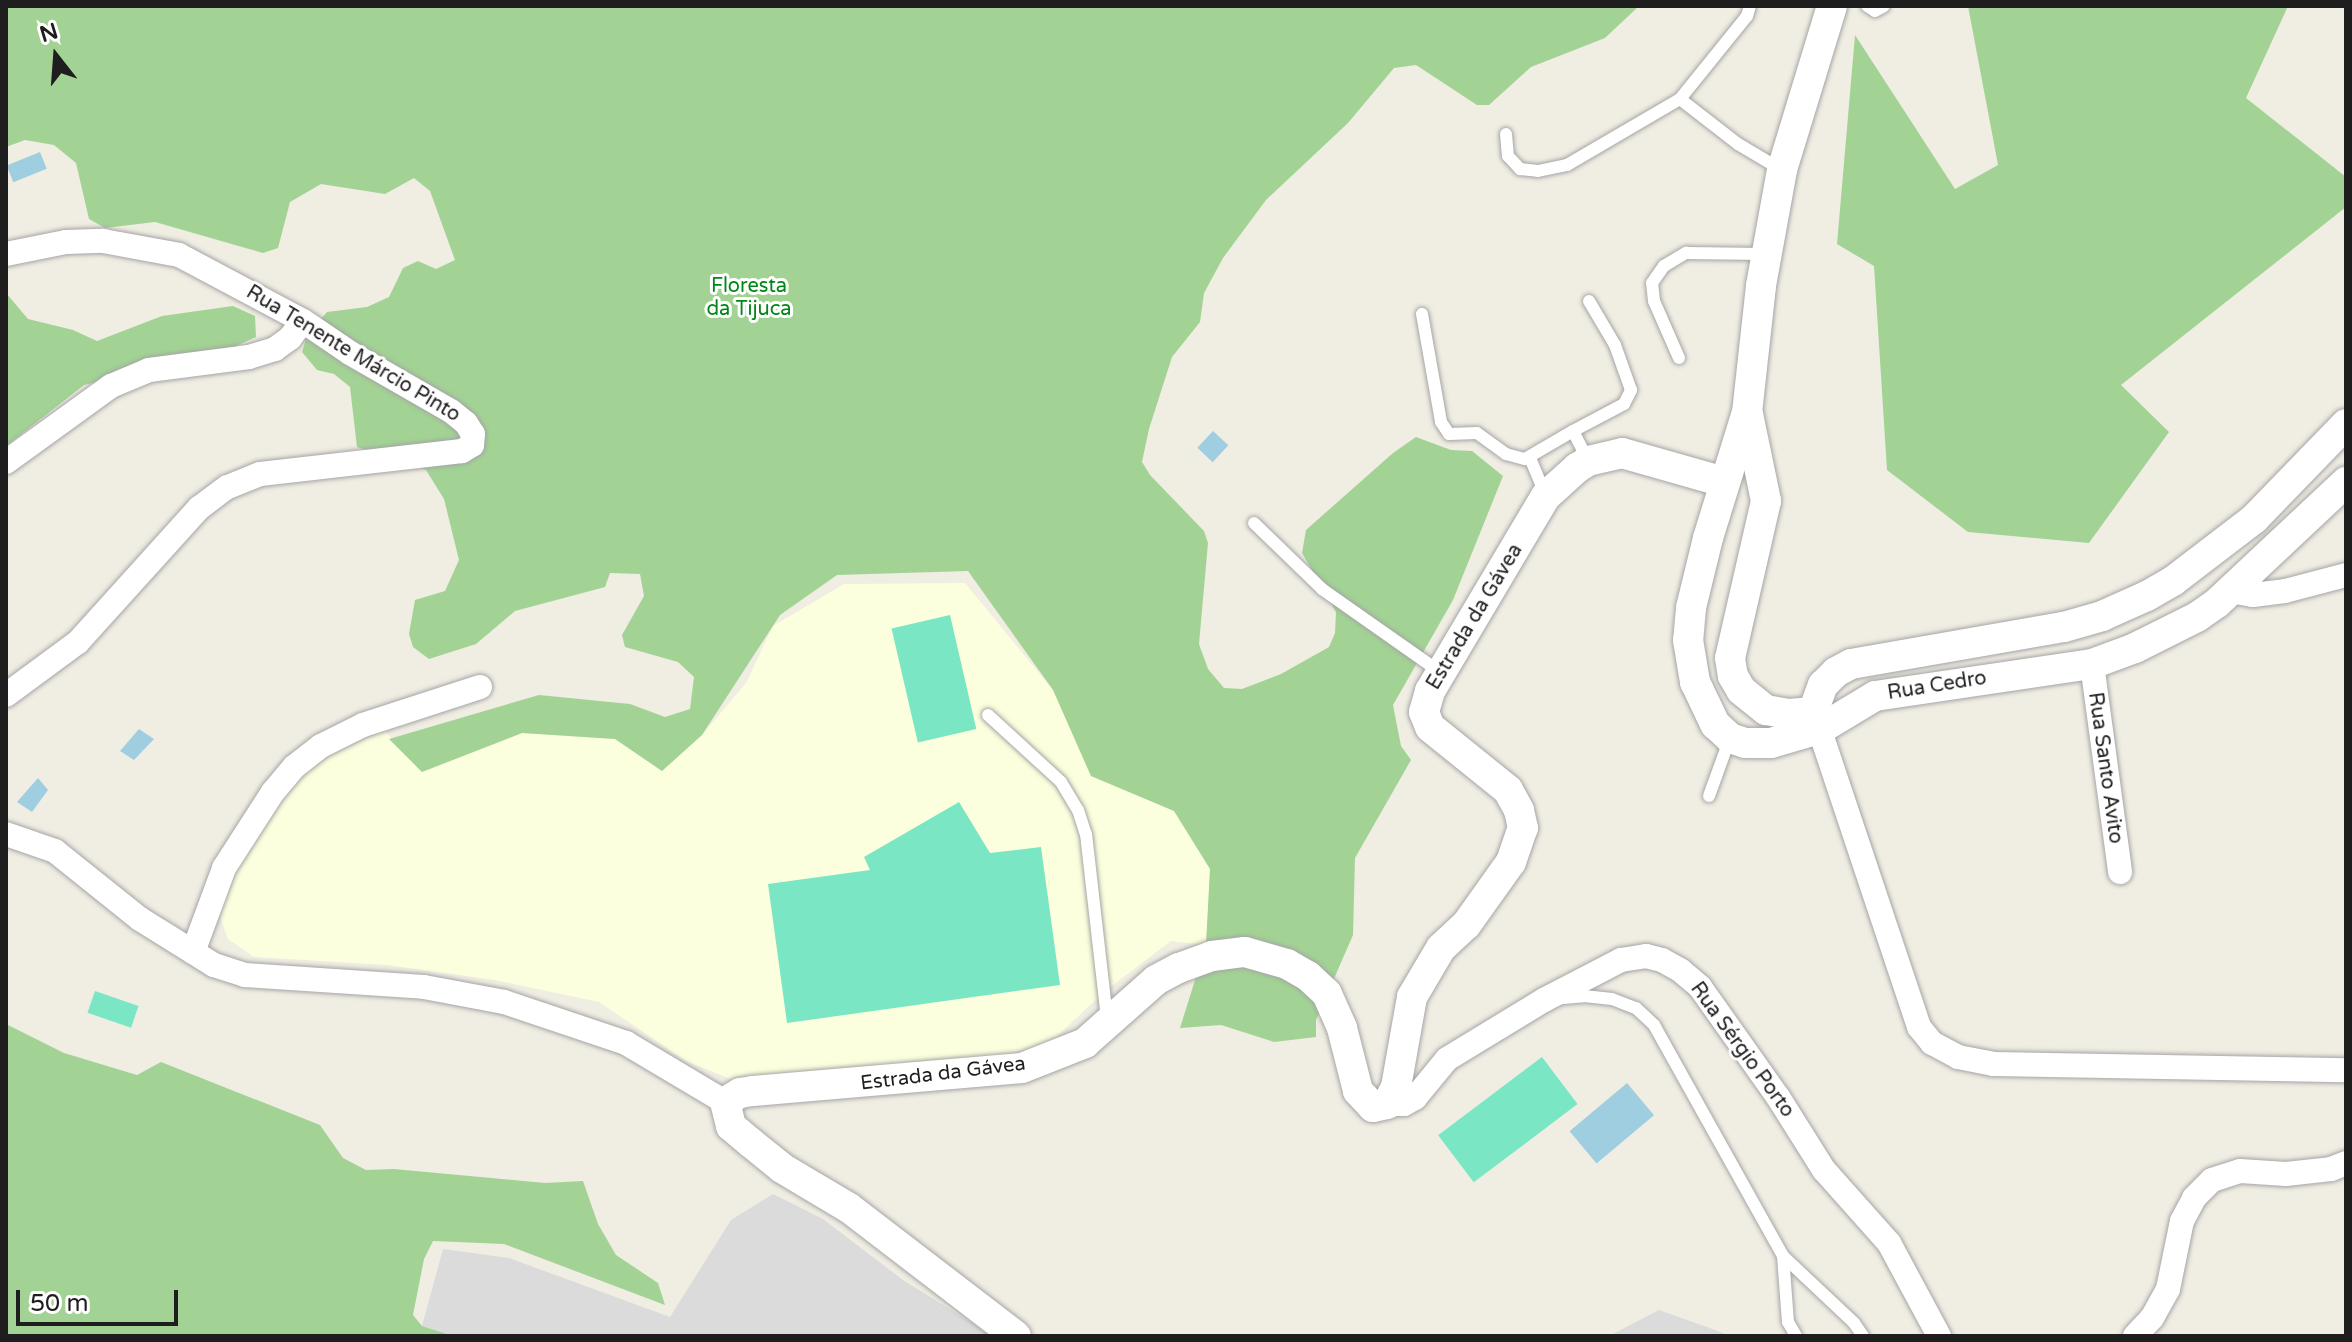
<!DOCTYPE html>
<html>
<head>
<meta charset="utf-8">
<style>
  body { margin:0 }
  #map { position:relative; width:2352px; height:1342px; overflow:hidden; background:#f0ede3; font-family:"Varela Round",sans-serif }
  div>[style] { position:absolute }
  [style*='--x'] { left:calc(var(--x)*1px); top:calc(var(--y)*1px); width:calc(var(--w)*1px); rotate:calc(var(--a)*1deg) }
  .residential>* { inset:0; background:#dcdbdb }
  .education>* { inset:0; background:#fcffdd }
  .forest>* { inset:0; background:#a2d394 }
  .pitch>* { inset:0; background:#7ae6c4; transform-origin:0 0 }
  .water>* { inset:0; background:#a0cee1; transform-origin:0 0 }
  .roads { filter:drop-shadow(0 0 2px #a5a5a5) drop-shadow(0 0 2px #a5a5a5) }
  .service>* { height:12px; margin:-6px; padding:0 6px; transform-origin:6px; border-radius:6px; background:#fff }
  .minor>* { height:24px; margin:-12px; padding:0 12px; transform-origin:12px; border-radius:12px; background:#fff }
  .tertiary>* { height:30px; margin:-15px; padding:0 15px; transform-origin:15px; border-radius:15px; background:#fff }
  span { translate:-50% -50%; white-space:nowrap; text-align:center; line-height:1.15; -webkit-text-stroke:6px #fff; paint-order:stroke }
  .park-label { font-size:20px; color:#028617 }
  .street-label { font-size:20px; color:#1e1e1e }
  .frame { position:absolute; inset:0; border:8px solid #1e1e1e; pointer-events:none }
  .north { position:absolute; left:16px; top:16px; width:80px; height:80px; -webkit-text-stroke:6px #fff; paint-order:stroke; rotate:343deg; font-size:22px; font-weight:700; line-height:32px; text-align:center; color:#1e1e1e }
  .north::after { content:''; display:block; margin:auto; width:28px; height:36px; background:#1e1e1e; clip-path:polygon(50% 0,100% 100%,50% 72%,0 100%) }
  .scale { position:absolute; left:16px; top:1290px; width:162px; height:36px; box-sizing:border-box; border:4px solid #1e1e1e; border-top:0; padding-left:10px; font-size:24px; line-height:28px; white-space:nowrap; color:#1e1e1e; -webkit-text-stroke:6px #fff; paint-order:stroke }
</style>
</head>
<body>
<div id="map">
  <div class="residential">
    <div style="clip-path:polygon(773px 1194px,823px 1219px,903px 1280px,993px 1336px,453px 1336px,422px 1326px,443px 1249px,509px 1258px,670px 1317px,731px 1220px)"></div>
    <div style="clip-path:polygon(1659px 1310px,1718px 1331px,1729px 1336px,1609px 1336px)"></div>
  </div>
  <div class="education">
    <div style="clip-path:polygon(965px 583px,1053px 690px,1091px 776px,1174px 811px,1210px 869px,1206px 945px,1171px 941px,1105px 991px,1050px 1043px,986px 1060px,733px 1080px,686px 1061px,599px 1002px,495px 980px,387px 965px,254px 957px,228px 939px,215px 902px,297px 772px,384px 730px,422px 772px,522px 733px,615px 739px,662px 771px,702px 735px,746px 683px,773px 626px,844px 584px)"></div>
  </div>
  <div class="forest">
    <div style="clip-path:polygon(6px 6px,1639px 6px,1605px 38px,1531px 67px,1489px 105px,1477px 105px,1416px 65px,1394px 68px,1348px 123px,1266px 200px,1223px 258px,1204px 293px,1200px 322px,1172px 357px,1149px 429px,1142px 462px,1150px 475px,1204px 531px,1208px 543px,1199px 644px,1208px 669px,1224px 688px,1242px 689px,1281px 674px,1329px 647px,1335px 633px,1336px 612px,1302px 553px,1306px 530px,1393px 453px,1416px 437px,1451px 450px,1472px 451px,1503px 476px,1453px 600px,1393px 705px,1401px 746px,1411px 760px,1355px 858px,1353px 935px,1316px 1020px,1316px 1037px,1274px 1042px,1221px 1025px,1180px 1028px,1206px 945px,1210px 869px,1174px 811px,1091px 776px,1053px 690px,968px 571px,837px 575px,780px 615px,702px 735px,662px 771px,615px 739px,522px 733px,422px 772px,389px 739px,539px 695px,630px 704px,665px 717px,690px 709px,694px 677px,678px 662px,625px 647px,622px 635px,644px 596px,640px 574px,610px 573px,605px 587px,515px 611px,476px 644px,429px 659px,413px 647px,409px 634px,415px 600px,445px 591px,459px 560px,444px 499px,426px 470px,357px 447px,350px 387px,334px 374px,317px 370px,302px 352px,307px 336px,327px 312px,367px 307px,389px 297px,403px 268px,418px 261px,436px 269px,455px 260px,430px 191px,414px 178px,385px 194px,321px 184px,290px 202px,278px 248px,263px 253px,155px 222px,105px 228px,89px 219px,76px 163px,54px 145px,25px 140px,6px 147px)"></div>
    <div style="clip-path:polygon(1968px 6px,2288px 6px,2246px 98px,2346px 177px,2346px 207px,2121px 385px,2169px 432px,2089px 543px,1968px 532px,1887px 470px,1874px 266px,1837px 244px,1855px 35px,1955px 189px,1998px 165px)"></div>
    <div style="clip-path:polygon(6px 293px,28px 319px,73px 330px,97px 341px,162px 316px,233px 306px,255px 316px,256px 337px,227px 350px,84px 385px,6px 446px)"></div>
    <div style="clip-path:polygon(6px 1024px,64px 1053px,137px 1075px,161px 1062px,320px 1125px,343px 1158px,366px 1170px,394px 1169px,545px 1183px,583px 1181px,598px 1224px,616px 1255px,658px 1283px,665px 1305px,504px 1244px,433px 1241px,424px 1259px,413px 1315px,422px 1326px,453px 1336px,6px 1336px)"></div>
  </div>
  <div class="pitch">
    <div style="left:950px;top:615px;width:117px;height:60px;rotate:77deg"></div>
    <div style="clip-path:polygon(959px 802px,990px 853px,1041px 847px,1060px 985px,787px 1023px,768px 884px,870px 870px,864px 857px)"></div>
    <div style="left:95px;top:991px;width:46px;height:23px;rotate:19deg"></div>
    <div style="left:1542px;top:1057px;width:59px;height:130px;rotate:53deg"></div>
  </div>
  <div class="water">
    <div style="left:40px;top:152px;width:18px;height:36px;rotate:68deg"></div>
    <div style="left:1213px;top:431px;width:21px;height:23px;rotate:43deg"></div>
    <div style="clip-path:polygon(139px 729px,154px 739px,134px 760px,120px 751px)"></div>
    <div style="clip-path:polygon(38px 778px,48px 790px,32px 812px,17px 802px)"></div>
    <div style="left:1627px;top:1083px;width:42px;height:75px;rotate:50deg"></div>
  </div>
  <div class="roads">
    <div class="service">
      <div style="--x:1867;--y:6;--w:9;--a:32"></div>
      <div style="--x:1875;--y:11;--w:10;--a:-29"></div>
      <div style="--x:1680;--y:99;--w:73;--a:37.8"></div>
      <div style="--x:1738;--y:144;--w:51;--a:30.6"></div>
      <div style="--x:1506;--y:134;--w:22;--a:85"></div>
      <div style="--x:1508;--y:156;--w:18;--a:47"></div>
      <div style="--x:1520;--y:169;--w:18;--a:6"></div>
      <div style="--x:1538;--y:171;--w:30;--a:-12"></div>
      <div style="--x:1567;--y:165;--w:131;--a:-30.3"></div>
      <div style="--x:1680;--y:99;--w:107;--a:-51.1"></div>
      <div style="--x:1747;--y:16;--w:10;--a:-73"></div>
      <div style="--x:1422;--y:314;--w:110;--a:80"></div>
      <div style="--x:1441;--y:422;--w:14;--a:56"></div>
      <div style="--x:1449;--y:434;--w:28;--a:-2"></div>
      <div style="--x:1477;--y:433;--w:36;--a:36"></div>
      <div style="--x:1506;--y:454;--w:20;--a:15"></div>
      <div style="--x:1525;--y:459;--w:56;--a:-30.3"></div>
      <div style="--x:1573;--y:431;--w:34;--a:63"></div>
      <div style="--x:1679;--y:358;--w:62;--a:-113.7"></div>
      <div style="--x:1654;--y:301;--w:18;--a:-96"></div>
      <div style="--x:1652;--y:283;--w:21;--a:-55"></div>
      <div style="--x:1664;--y:266;--w:26;--a:-31"></div>
      <div style="--x:1686;--y:253;--w:79;--a:0.7"></div>
      <div style="--x:1573;--y:431;--w:58;--a:-27.9"></div>
      <div style="--x:1624;--y:404;--w:16;--a:-63"></div>
      <div style="--x:1631;--y:390;--w:48;--a:-109.6"></div>
      <div style="--x:1615;--y:345;--w:51;--a:-120.6"></div>
      <div style="--x:1530;--y:458;--w:41;--a:67.2"></div>
      <div style="--x:1254;--y:523;--w:95;--a:44.1"></div>
      <div style="--x:1322;--y:589;--w:144;--a:35.1"></div>
      <div style="--x:988;--y:715;--w:99;--a:42.5"></div>
      <div style="--x:1061;--y:782;--w:33;--a:59"></div>
      <div style="--x:1078;--y:810;--w:25;--a:72"></div>
      <div style="--x:1086;--y:834;--w:186;--a:83.5"></div>
      <div style="--x:1709;--y:796;--w:62;--a:-70.1"></div>
      <div style="--x:1563;--y:998;--w:21;--a:-5"></div>
      <div style="--x:1584;--y:996;--w:28;--a:6"></div>
      <div style="--x:1612;--y:999;--w:26;--a:21"></div>
      <div style="--x:1636;--y:1008;--w:25;--a:43"></div>
      <div style="--x:1654;--y:1025;--w:265;--a:60.8"></div>
      <div style="--x:1783;--y:1256;--w:98;--a:43.3"></div>
      <div style="--x:1854;--y:1323;--w:16;--a:55"></div>
      <div style="--x:1783;--y:1256;--w:66;--a:85.7"></div>
      <div style="--x:1788;--y:1322;--w:16;--a:60"></div>
    </div>
    <div class="minor">
      <div style="--x:6;--y:254;--w:61;--a:-11.3"></div>
      <div style="--x:66;--y:242;--w:37;--a:-2"></div>
      <div style="--x:103;--y:241;--w:77;--a:10.4"></div>
      <div style="--x:179;--y:255;--w:140;--a:28"></div>
      <div style="--x:303;--y:321;--w:57;--a:34.2"></div>
      <div style="--x:350;--y:353;--w:116;--a:29.9"></div>
      <div style="--x:451;--y:411;--w:19;--a:39"></div>
      <div style="--x:466;--y:423;--w:13;--a:58"></div>
      <div style="--x:473;--y:434;--w:11;--a:95"></div>
      <div style="--x:472;--y:445;--w:12;--a:149"></div>
      <div style="--x:462;--y:451;--w:203;--a:173.5"></div>
      <div style="--x:260;--y:474;--w:35;--a:158"></div>
      <div style="--x:227;--y:487;--w:35;--a:143"></div>
      <div style="--x:199;--y:508;--w:181;--a:132.1"></div>
      <div style="--x:78;--y:642;--w:89;--a:143.6"></div>
      <div style="--x:6;--y:462;--w:130;--a:-35.9"></div>
      <div style="--x:111;--y:386;--w:41;--a:-22.8"></div>
      <div style="--x:149;--y:370;--w:101;--a:-7.4"></div>
      <div style="--x:249;--y:357;--w:27;--a:-17"></div>
      <div style="--x:275;--y:349;--w:19;--a:-36"></div>
      <div style="--x:290;--y:338;--w:21;--a:-53"></div>
      <div style="--x:2230;--y:591;--w:23;--a:10"></div>
      <div style="--x:2253;--y:595;--w:32;--a:-7"></div>
      <div style="--x:2285;--y:591;--w:63;--a:-14.7"></div>
      <div style="--x:2092;--y:664;--w:210;--a:82.3"></div>
      <div style="--x:1814;--y:713;--w:331;--a:71.5"></div>
      <div style="--x:1919;--y:1027;--w:21;--a:51"></div>
      <div style="--x:1932;--y:1043;--w:30;--a:28"></div>
      <div style="--x:1958;--y:1057;--w:36;--a:11"></div>
      <div style="--x:1993;--y:1064;--w:353;--a:1"></div>
      <div style="--x:6;--y:834;--w:52;--a:19.1"></div>
      <div style="--x:55;--y:851;--w:109;--a:38.7"></div>
      <div style="--x:140;--y:919;--w:87;--a:31.9"></div>
      <div style="--x:214;--y:965;--w:33;--a:18"></div>
      <div style="--x:245;--y:975;--w:179;--a:3.8"></div>
      <div style="--x:424;--y:987;--w:81;--a:10.6"></div>
      <div style="--x:504;--y:1002;--w:129;--a:18.6"></div>
      <div style="--x:626;--y:1043;--w:115;--a:30.8"></div>
      <div style="--x:193;--y:952;--w:90;--a:-69.7"></div>
      <div style="--x:224;--y:868;--w:90;--a:-57.2"></div>
      <div style="--x:273;--y:792;--w:33;--a:-50"></div>
      <div style="--x:294;--y:767;--w:34;--a:-38"></div>
      <div style="--x:321;--y:746;--w:47;--a:-26.6"></div>
      <div style="--x:363;--y:725;--w:123;--a:-18"></div>
      <div style="--x:1387;--y:1104;--w:17;--a:0"></div>
      <div style="--x:1404;--y:1104;--w:13;--a:-29"></div>
      <div style="--x:1415;--y:1098;--w:50;--a:-50.6"></div>
      <div style="--x:1447;--y:1059;--w:114;--a:-31.3"></div>
      <div style="--x:1544;--y:1000;--w:87;--a:-27.5"></div>
      <div style="--x:1621;--y:960;--w:25;--a:-9"></div>
      <div style="--x:1646;--y:956;--w:16;--a:14"></div>
      <div style="--x:1662;--y:960;--w:21;--a:29"></div>
      <div style="--x:1680;--y:970;--w:26;--a:40"></div>
      <div style="--x:1700;--y:987;--w:135;--a:54.7"></div>
      <div style="--x:1778;--y:1097;--w:86;--a:57.8"></div>
      <div style="--x:1824;--y:1170;--w:98;--a:48.3"></div>
      <div style="--x:1889;--y:1243;--w:106;--a:61.7"></div>
      <div style="--x:2135;--y:1336;--w:25;--a:-47"></div>
      <div style="--x:2152;--y:1318;--w:33;--a:-61"></div>
      <div style="--x:2168;--y:1289;--w:69;--a:-78.4"></div>
      <div style="--x:2182;--y:1221;--w:26;--a:-62"></div>
      <div style="--x:2194;--y:1198;--w:25;--a:-45"></div>
      <div style="--x:2212;--y:1180;--w:29;--a:-18"></div>
      <div style="--x:2240;--y:1171;--w:46;--a:3.7"></div>
      <div style="--x:2286;--y:1174;--w:45;--a:-6.3"></div>
      <div style="--x:2331;--y:1169;--w:16;--a:-22"></div>
    </div>
    <div class="tertiary">
      <div style="--x:1832;--y:6;--w:171;--a:107"></div>
      <div style="--x:1782;--y:170;--w:118;--a:100.3"></div>
      <div style="--x:1761;--y:286;--w:127;--a:96.3"></div>
      <div style="--x:1747;--y:412;--w:132;--a:107.2"></div>
      <div style="--x:1708;--y:538;--w:72;--a:103.7"></div>
      <div style="--x:1691;--y:608;--w:32;--a:95"></div>
      <div style="--x:1688;--y:640;--w:43;--a:80.5"></div>
      <div style="--x:1695;--y:682;--w:47;--a:64.5"></div>
      <div style="--x:1715;--y:724;--w:21;--a:43"></div>
      <div style="--x:1730;--y:738;--w:16;--a:18"></div>
      <div style="--x:1745;--y:743;--w:26;--a:0"></div>
      <div style="--x:1771;--y:743;--w:53;--a:-16.4"></div>
      <div style="--x:1822;--y:728;--w:62;--a:-31.1"></div>
      <div style="--x:1875;--y:696;--w:219;--a:-8.4"></div>
      <div style="--x:2092;--y:664;--w:46;--a:-20.4"></div>
      <div style="--x:2135;--y:648;--w:69;--a:-26.6"></div>
      <div style="--x:2197;--y:617;--w:24;--a:-35"></div>
      <div style="--x:2217;--y:603;--w:177;--a:-43.2"></div>
      <div style="--x:1748;--y:414;--w:89;--a:78.3"></div>
      <div style="--x:1766;--y:501;--w:161;--a:102.9"></div>
      <div style="--x:1730;--y:658;--w:18;--a:81"></div>
      <div style="--x:1733;--y:676;--w:16;--a:60"></div>
      <div style="--x:1741;--y:690;--w:32;--a:39"></div>
      <div style="--x:1766;--y:710;--w:23;--a:10"></div>
      <div style="--x:1789;--y:714;--w:24;--a:-5"></div>
      <div style="--x:1813;--y:712;--w:29;--a:-70"></div>
      <div style="--x:1823;--y:685;--w:18;--a:-45"></div>
      <div style="--x:1836;--y:672;--w:17;--a:-28"></div>
      <div style="--x:1851;--y:664;--w:216;--a:-9.9"></div>
      <div style="--x:2064;--y:627;--w:40;--a:-16"></div>
      <div style="--x:2102;--y:616;--w:49;--a:-24"></div>
      <div style="--x:2147;--y:596;--w:30;--a:-30"></div>
      <div style="--x:2173;--y:581;--w:102;--a:-37.4"></div>
      <div style="--x:2254;--y:519;--w:132;--a:-45.9"></div>
      <div style="--x:1016;--y:1336;--w:210;--a:-142.5"></div>
      <div style="--x:849;--y:1208;--w:78;--a:-149.2"></div>
      <div style="--x:782;--y:1168;--w:40;--a:-141"></div>
      <div style="--x:751;--y:1143;--w:26;--a:-140"></div>
      <div style="--x:731;--y:1126;--w:25;--a:-104"></div>
      <div style="--x:725;--y:1102;--w:17;--a:-31"></div>
      <div style="--x:740;--y:1093;--w:13;--a:-9"></div>
      <div style="--x:753;--y:1091;--w:270;--a:-4.9"></div>
      <div style="--x:1022;--y:1068;--w:68;--a:-21.6"></div>
      <div style="--x:1085;--y:1043;--w:95;--a:-41.6"></div>
      <div style="--x:1156;--y:980;--w:26;--a:-28"></div>
      <div style="--x:1179;--y:968;--w:35;--a:-20"></div>
      <div style="--x:1212;--y:956;--w:33;--a:-7"></div>
      <div style="--x:1245;--y:952;--w:44;--a:15.9"></div>
      <div style="--x:1287;--y:964;--w:24;--a:30"></div>
      <div style="--x:1308;--y:976;--w:26;--a:43"></div>
      <div style="--x:1327;--y:994;--w:37;--a:66"></div>
      <div style="--x:1342;--y:1028;--w:65;--a:75.7"></div>
      <div style="--x:1358;--y:1091;--w:22;--a:47"></div>
      <div style="--x:1373;--y:1107;--w:14;--a:-12"></div>
      <div style="--x:1387;--y:1104;--w:19;--a:-62"></div>
      <div style="--x:1396;--y:1087;--w:91;--a:-79.9"></div>
      <div style="--x:1412;--y:997;--w:57;--a:-59.4"></div>
      <div style="--x:1441;--y:948;--w:34;--a:-43"></div>
      <div style="--x:1466;--y:925;--w:77;--a:-54.5"></div>
      <div style="--x:1511;--y:862;--w:36;--a:-71"></div>
      <div style="--x:1523;--y:828;--w:18;--a:-103"></div>
      <div style="--x:1519;--y:810;--w:23;--a:-119"></div>
      <div style="--x:1508;--y:790;--w:100;--a:-141.1"></div>
      <div style="--x:1430;--y:727;--w:16;--a:-112"></div>
      <div style="--x:1424;--y:712;--w:22;--a:-74"></div>
      <div style="--x:1430;--y:691;--w:227;--a:-59.3"></div>
      <div style="--x:1546;--y:496;--w:42;--a:-42.1"></div>
      <div style="--x:1577;--y:468;--w:13;--a:-32"></div>
      <div style="--x:1588;--y:461;--w:35;--a:-13"></div>
      <div style="--x:1622;--y:453;--w:106;--a:15.9"></div>
    </div>
  </div>
  <div class="park-label">
    <span style="left:749px;top:298px">Floresta<br>da Tijuca</span>
  </div>
  <div class="street-label">
    <span style="left:353px;top:354px;rotate:31deg">Rua Tenente Márcio Pinto</span>
    <span style="left:1475px;top:617px;rotate:-59deg">Estrada da Gávea</span>
    <span style="left:1937px;top:686px;rotate:-9deg">Rua Cedro</span>
    <span style="left:2105px;top:768px;rotate:82deg">Rua Santo Avito</span>
    <span style="left:1742px;top:1050px;rotate:54deg">Rua Sérgio Porto</span>
    <span style="left:943px;top:1074px;rotate:-7deg">Estrada da Gávea</span>
  </div>
  <div class="frame"></div>
  <div class="north">N</div>
  <div class="scale">50 m</div>
</div>
</body>
</html>
